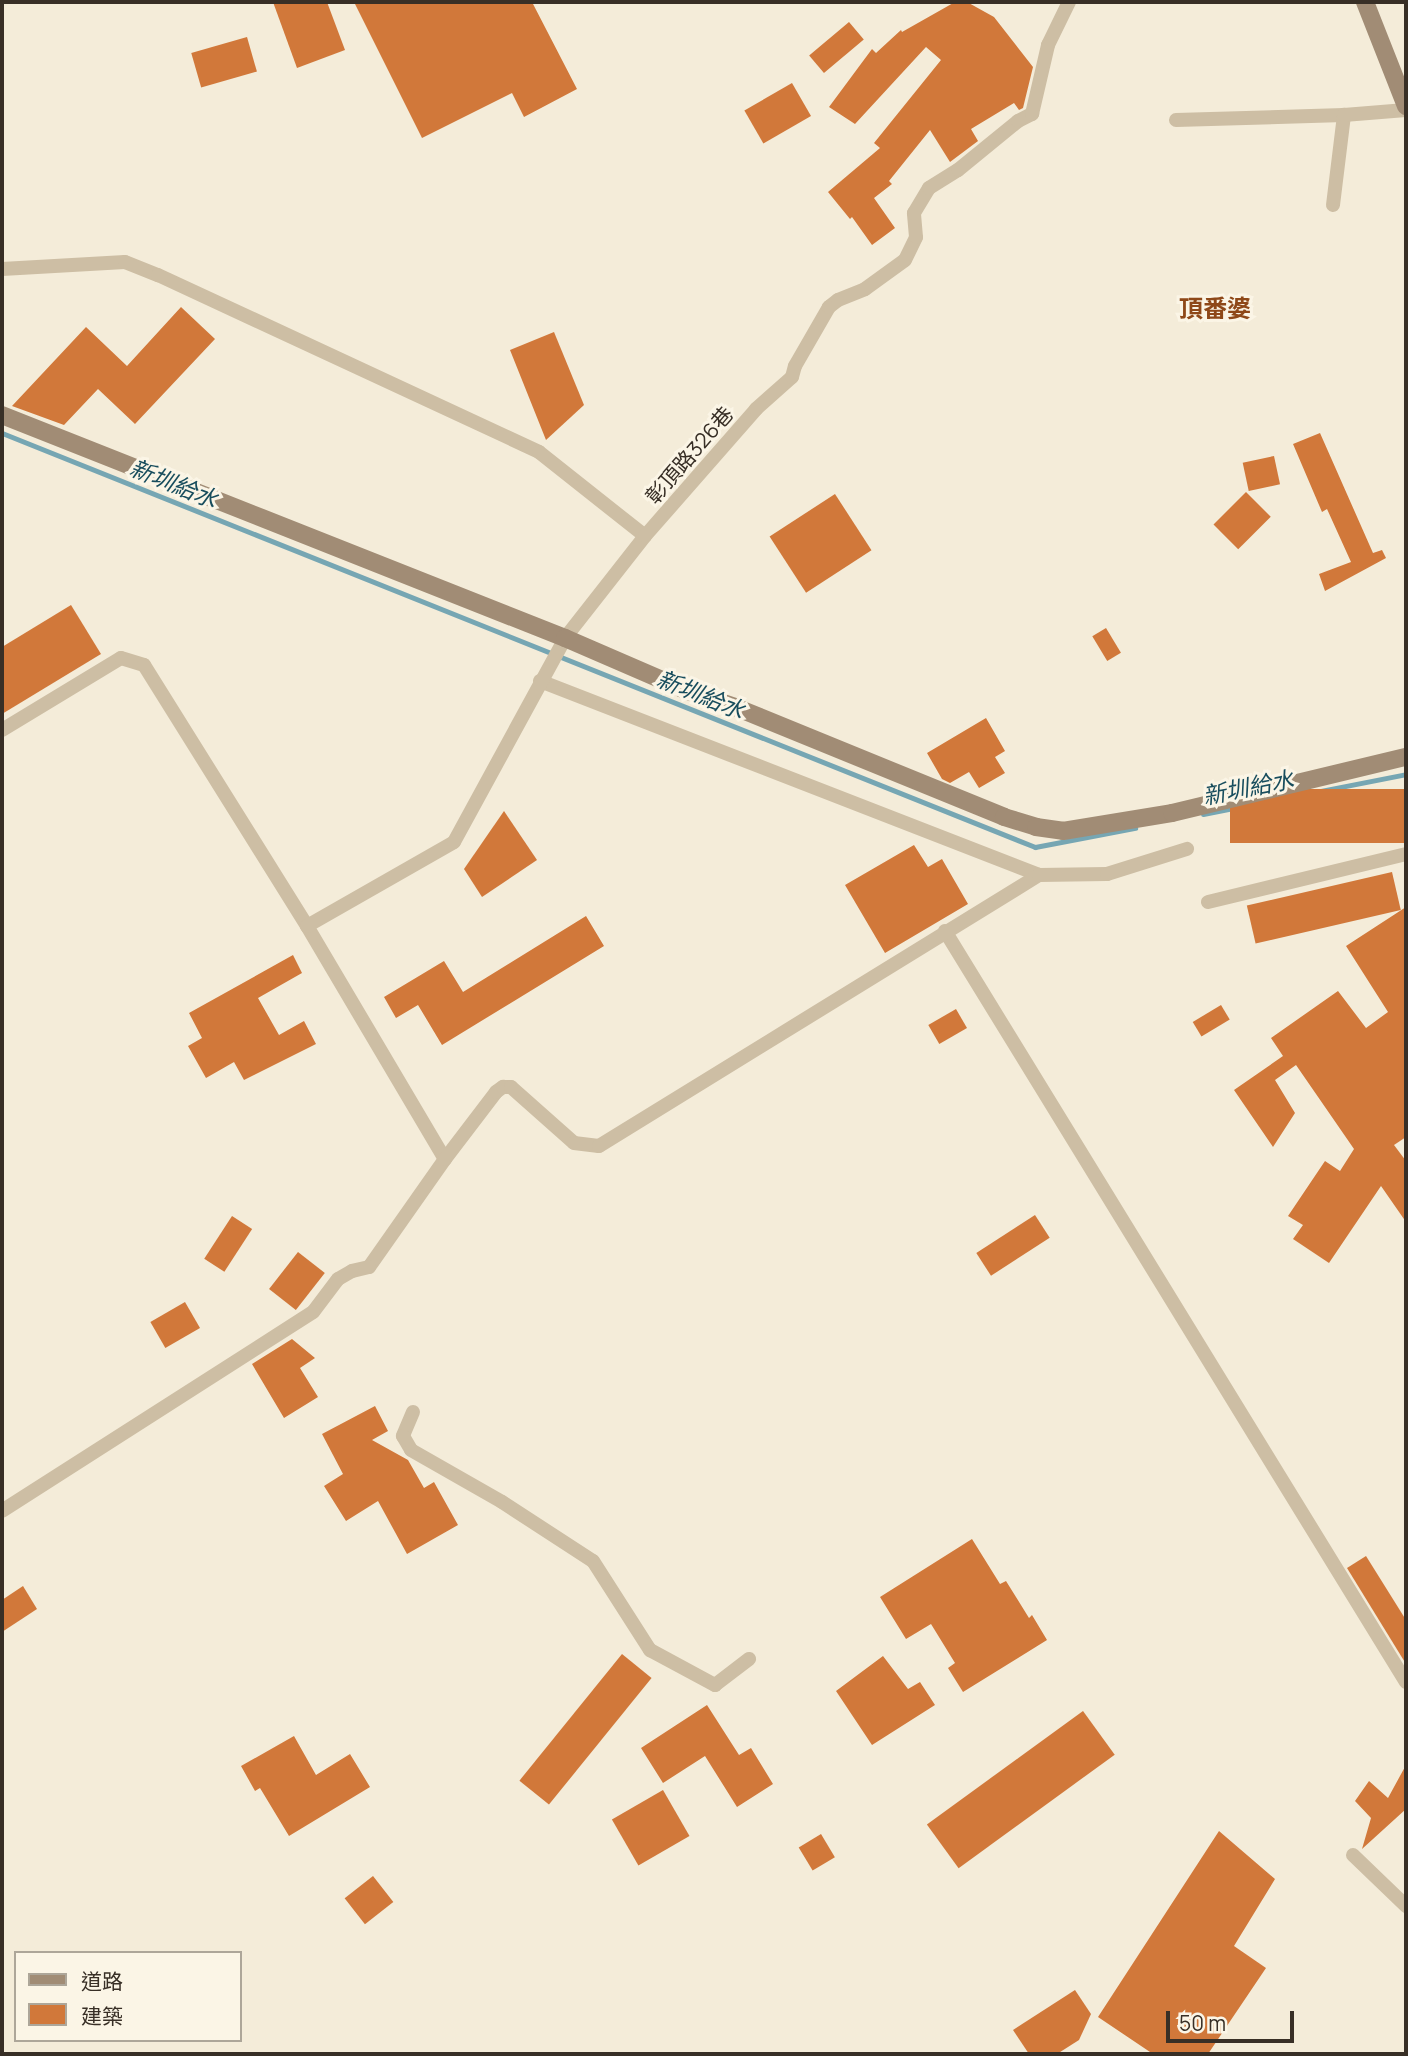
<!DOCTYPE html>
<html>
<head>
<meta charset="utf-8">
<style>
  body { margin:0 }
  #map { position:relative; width:1408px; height:2056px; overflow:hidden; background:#f4ecd9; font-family:Manrope,"Noto Sans TC",sans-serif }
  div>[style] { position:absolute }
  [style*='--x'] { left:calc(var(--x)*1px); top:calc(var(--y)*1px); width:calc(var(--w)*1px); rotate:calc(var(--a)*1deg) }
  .stream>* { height:5px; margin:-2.5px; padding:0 2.5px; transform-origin:2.5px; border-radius:2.5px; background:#76a6b3 }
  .building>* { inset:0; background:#d1783a; transform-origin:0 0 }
  .street>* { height:14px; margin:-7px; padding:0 7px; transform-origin:7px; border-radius:7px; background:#cdbea4 }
  .secondary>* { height:18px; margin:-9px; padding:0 9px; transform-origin:9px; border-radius:9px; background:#a18c75 }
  span { translate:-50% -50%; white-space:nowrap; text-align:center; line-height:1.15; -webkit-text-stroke:6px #fbf5e6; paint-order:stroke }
  .street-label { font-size:21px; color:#382f26 }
  .water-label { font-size:23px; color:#184d5d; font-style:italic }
  .quarter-label { font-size:24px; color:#8e4818; font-weight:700 }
  .frame { position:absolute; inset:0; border:4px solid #382f26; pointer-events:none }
  .legend { position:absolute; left:14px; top:1951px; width:228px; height:91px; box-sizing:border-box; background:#fbf5e6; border:2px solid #ada699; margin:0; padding:9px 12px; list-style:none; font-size:21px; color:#382f26 }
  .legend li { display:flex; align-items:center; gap:14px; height:35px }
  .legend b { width:35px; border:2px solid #ada699 }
  .scale { position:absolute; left:1166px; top:2011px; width:128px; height:32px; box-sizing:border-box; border:4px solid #382f26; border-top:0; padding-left:9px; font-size:21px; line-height:24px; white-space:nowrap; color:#382f26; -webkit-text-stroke:5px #fbf5e6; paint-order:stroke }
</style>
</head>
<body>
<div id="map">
  <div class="stream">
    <div style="--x:2;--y:433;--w:1113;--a:21.84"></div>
    <div style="--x:1035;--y:847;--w:102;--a:-10.8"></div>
    <div style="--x:1203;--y:814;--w:207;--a:-11.1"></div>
  </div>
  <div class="building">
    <div style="clip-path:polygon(273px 2px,327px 2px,345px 50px,297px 68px)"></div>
    <div style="clip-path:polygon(354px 2px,532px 2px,577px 89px,524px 117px,512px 93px,422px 138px)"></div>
    <div style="clip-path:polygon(955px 2px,967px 2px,994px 17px,1033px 67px,1023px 108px,1019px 110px,1014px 103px,971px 129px,978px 141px,950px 162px,930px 130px,889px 181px,892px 184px,874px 198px,895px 228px,872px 245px,852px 217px,850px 219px,828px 192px,880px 148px,874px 143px,941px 60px,926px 47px,855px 124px,829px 107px,872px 49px,876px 53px,901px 30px,902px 32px)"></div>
    <div style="left:849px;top:22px;width:23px;height:52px;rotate:50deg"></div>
    <div style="left:247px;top:37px;width:36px;height:58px;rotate:74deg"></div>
    <div style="left:792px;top:83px;width:38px;height:55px;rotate:60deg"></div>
    <div style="clip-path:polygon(181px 307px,215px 339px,135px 424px,98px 389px,64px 425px,12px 406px,86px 327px,127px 366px)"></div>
    <div style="clip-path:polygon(554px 332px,584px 405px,546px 440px,510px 350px)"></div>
    <div style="clip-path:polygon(1320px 433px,1373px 553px,1382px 550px,1386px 558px,1325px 591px,1319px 574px,1351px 562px,1327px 509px,1322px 512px,1293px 444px)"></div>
    <div style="left:1274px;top:456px;width:29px;height:32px;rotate:78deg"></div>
    <div style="left:1246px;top:492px;width:35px;height:46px;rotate:45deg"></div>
    <div style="left:835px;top:494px;width:67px;height:78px;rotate:57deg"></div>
    <div style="clip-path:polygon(71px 605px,101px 654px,2px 714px,2px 647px)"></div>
    <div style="left:1106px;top:628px;width:29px;height:16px;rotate:59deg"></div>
    <div style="clip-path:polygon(986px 718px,1005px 751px,995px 757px,1005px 773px,979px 788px,969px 772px,950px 783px,942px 779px,927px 753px)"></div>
    <div style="left:1406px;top:789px;width:54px;height:176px;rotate:90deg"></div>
    <div style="clip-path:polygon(504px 811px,537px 860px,482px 897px,464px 869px)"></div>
    <div style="clip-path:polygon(914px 845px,928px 867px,942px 859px,968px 904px,885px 953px,845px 885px)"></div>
    <div style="left:1392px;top:872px;width:39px;height:149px;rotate:77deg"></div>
    <div style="clip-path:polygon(1406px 907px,1406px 1137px,1394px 1145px,1406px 1161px,1406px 1222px,1381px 1186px,1329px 1263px,1293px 1239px,1303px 1225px,1288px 1216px,1325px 1161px,1340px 1171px,1354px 1149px,1296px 1065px,1275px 1080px,1295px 1113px,1273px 1147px,1234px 1090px,1283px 1056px,1271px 1038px,1338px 991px,1366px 1028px,1388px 1012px,1346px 946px)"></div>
    <div style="clip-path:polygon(586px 916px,604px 946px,442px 1045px,418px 1005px,396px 1018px,384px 997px,444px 961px,463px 992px)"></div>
    <div style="clip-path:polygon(293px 955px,302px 973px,258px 998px,279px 1035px,304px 1021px,316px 1044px,244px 1080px,234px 1062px,206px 1078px,188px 1046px,202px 1038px,189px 1013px)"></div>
    <div style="left:1221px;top:1005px;width:17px;height:33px;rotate:59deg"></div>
    <div style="left:956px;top:1009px;width:22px;height:32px;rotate:60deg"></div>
    <div style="left:1035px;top:1215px;width:27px;height:70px;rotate:57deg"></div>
    <div style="left:232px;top:1216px;width:24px;height:51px;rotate:33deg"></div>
    <div style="left:298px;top:1252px;width:34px;height:47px;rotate:38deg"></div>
    <div style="left:185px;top:1302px;width:30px;height:40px;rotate:60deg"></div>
    <div style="clip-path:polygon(292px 1339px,315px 1358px,300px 1368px,318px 1397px,284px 1418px,252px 1364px)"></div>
    <div style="clip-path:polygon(375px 1406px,388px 1431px,372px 1440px,408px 1460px,424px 1488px,434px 1482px,458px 1525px,407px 1554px,378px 1501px,346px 1521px,324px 1486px,343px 1474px,322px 1434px)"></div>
    <div style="clip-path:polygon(972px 1539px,1000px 1584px,1006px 1581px,1029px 1618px,1032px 1615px,1047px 1640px,963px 1692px,948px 1668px,955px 1663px,931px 1624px,906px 1639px,880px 1597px)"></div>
    <div style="clip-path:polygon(1366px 1556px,1406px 1620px,1406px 1664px,1347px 1568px)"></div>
    <div style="clip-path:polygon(23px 1586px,37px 1609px,2px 1632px,2px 1600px)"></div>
    <div style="left:622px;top:1654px;width:38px;height:163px;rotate:39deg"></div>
    <div style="clip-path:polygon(883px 1656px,908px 1689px,920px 1682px,935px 1705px,872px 1745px,836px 1691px)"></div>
    <div style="clip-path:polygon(707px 1705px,739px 1755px,751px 1748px,773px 1784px,737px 1807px,705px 1756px,663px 1783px,641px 1748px)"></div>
    <div style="left:1083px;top:1711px;width:54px;height:193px;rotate:54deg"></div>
    <div style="clip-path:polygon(294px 1736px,316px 1775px,350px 1754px,370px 1787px,289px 1836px,260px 1788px,255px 1791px,241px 1766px)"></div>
    <div style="clip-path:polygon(1406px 1765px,1406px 1809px,1362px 1849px,1371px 1818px,1355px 1801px,1369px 1781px,1388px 1798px)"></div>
    <div style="left:663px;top:1790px;width:53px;height:59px;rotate:60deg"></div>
    <div style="clip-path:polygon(1219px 1831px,1275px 1879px,1234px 1946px,1266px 1968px,1208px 2054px,1153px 2054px,1098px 2017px)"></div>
    <div style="left:821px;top:1834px;width:27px;height:26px;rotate:59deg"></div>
    <div style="left:373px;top:1876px;width:33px;height:36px;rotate:52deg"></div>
    <div style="clip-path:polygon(1075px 1990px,1091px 2014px,1079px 2040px,1057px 2054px,1029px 2054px,1013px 2030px)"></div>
  </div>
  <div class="street">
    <div style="--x:1176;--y:120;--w:168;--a:-1.7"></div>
    <div style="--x:1333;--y:205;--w:91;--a:-83"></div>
    <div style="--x:1344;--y:115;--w:62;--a:-4.6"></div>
    <div style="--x:2;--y:269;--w:123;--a:-3.3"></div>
    <div style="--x:125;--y:262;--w:35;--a:22"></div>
    <div style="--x:158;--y:275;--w:420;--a:24.9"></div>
    <div style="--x:539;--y:452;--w:135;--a:38.4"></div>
    <div style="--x:540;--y:681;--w:535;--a:21.24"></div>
    <div style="--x:2;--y:730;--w:139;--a:-31.2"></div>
    <div style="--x:121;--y:658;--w:24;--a:17"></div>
    <div style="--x:144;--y:665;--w:308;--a:58"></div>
    <div style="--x:307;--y:926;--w:271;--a:59.4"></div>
    <div style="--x:445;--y:1159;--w:132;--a:125.1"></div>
    <div style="--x:369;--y:1267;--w:17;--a:167"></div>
    <div style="--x:352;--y:1271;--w:16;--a:150"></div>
    <div style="--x:338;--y:1279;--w:41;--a:127.1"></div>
    <div style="--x:313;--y:1312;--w:369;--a:147.4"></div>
    <div style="--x:1208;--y:902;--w:204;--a:-13.6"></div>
    <div style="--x:307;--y:926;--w:169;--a:-29.7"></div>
    <div style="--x:454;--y:842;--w:232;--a:-61.4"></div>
    <div style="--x:565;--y:638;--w:130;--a:-51.9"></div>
    <div style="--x:645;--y:536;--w:169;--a:-48.8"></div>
    <div style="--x:756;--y:409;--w:48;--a:-41.6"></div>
    <div style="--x:792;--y:377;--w:11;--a:-75"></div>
    <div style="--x:795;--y:366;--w:68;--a:-60"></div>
    <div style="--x:829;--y:307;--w:11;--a:-38"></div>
    <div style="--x:838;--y:300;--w:29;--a:-22"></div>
    <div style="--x:865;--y:289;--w:49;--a:-35.9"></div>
    <div style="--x:905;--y:260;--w:25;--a:-64"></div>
    <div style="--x:916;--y:237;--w:24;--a:-95"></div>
    <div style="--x:914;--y:213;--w:29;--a:-59"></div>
    <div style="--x:929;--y:188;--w:34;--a:-32"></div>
    <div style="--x:958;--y:170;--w:77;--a:-39.2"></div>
    <div style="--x:1018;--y:121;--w:16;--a:-27"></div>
    <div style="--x:1032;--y:114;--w:71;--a:-76.9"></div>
    <div style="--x:1048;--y:45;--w:48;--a:-64"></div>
    <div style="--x:945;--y:931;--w:881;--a:58.46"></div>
    <div style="--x:445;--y:1159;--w:84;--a:-52.7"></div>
    <div style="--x:496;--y:1092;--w:9;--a:-36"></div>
    <div style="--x:503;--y:1087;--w:8;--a:0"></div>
    <div style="--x:511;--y:1087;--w:84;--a:41.6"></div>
    <div style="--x:574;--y:1143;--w:25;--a:7"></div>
    <div style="--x:599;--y:1146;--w:517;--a:-31.63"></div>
    <div style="--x:1039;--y:875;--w:68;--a:-0.8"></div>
    <div style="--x:1107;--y:874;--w:84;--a:-17.4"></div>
    <div style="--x:413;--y:1412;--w:26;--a:113"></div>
    <div style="--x:403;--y:1436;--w:16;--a:60"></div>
    <div style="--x:411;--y:1450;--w:105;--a:29.7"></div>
    <div style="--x:502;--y:1502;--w:108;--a:33"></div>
    <div style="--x:593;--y:1561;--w:106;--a:57.4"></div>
    <div style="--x:650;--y:1650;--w:74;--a:28.3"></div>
    <div style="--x:715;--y:1685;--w:43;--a:-37.4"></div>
    <div style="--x:1353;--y:1855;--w:74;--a:43.9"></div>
  </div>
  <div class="secondary">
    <div style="--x:1365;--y:2;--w:112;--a:68.5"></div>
    <div style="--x:2;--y:415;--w:606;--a:21.61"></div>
    <div style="--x:565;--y:638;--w:131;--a:23.4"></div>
    <div style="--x:685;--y:690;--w:53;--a:18.8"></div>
    <div style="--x:735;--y:707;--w:291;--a:22.2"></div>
    <div style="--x:1004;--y:817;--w:34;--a:17"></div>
    <div style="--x:1036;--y:827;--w:27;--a:8"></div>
    <div style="--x:1063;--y:831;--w:110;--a:-9.4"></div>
    <div style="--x:1172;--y:813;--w:241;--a:-13.5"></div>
  </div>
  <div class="street-label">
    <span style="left:689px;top:455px;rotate:-49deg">彰頂路326巷</span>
  </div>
  <div class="water-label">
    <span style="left:174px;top:483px;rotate:22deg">新圳給水</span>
    <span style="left:701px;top:694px;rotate:22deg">新圳給水</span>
    <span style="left:1248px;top:787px;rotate:-11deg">新圳給水</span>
  </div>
  <div class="quarter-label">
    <span style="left:1215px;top:308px">頂番婆</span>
  </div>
  <div class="frame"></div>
  <ul class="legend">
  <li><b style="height:9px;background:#a18c75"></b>道路</li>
  <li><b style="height:19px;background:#d1783a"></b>建築</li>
  </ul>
  <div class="scale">50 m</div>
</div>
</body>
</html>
